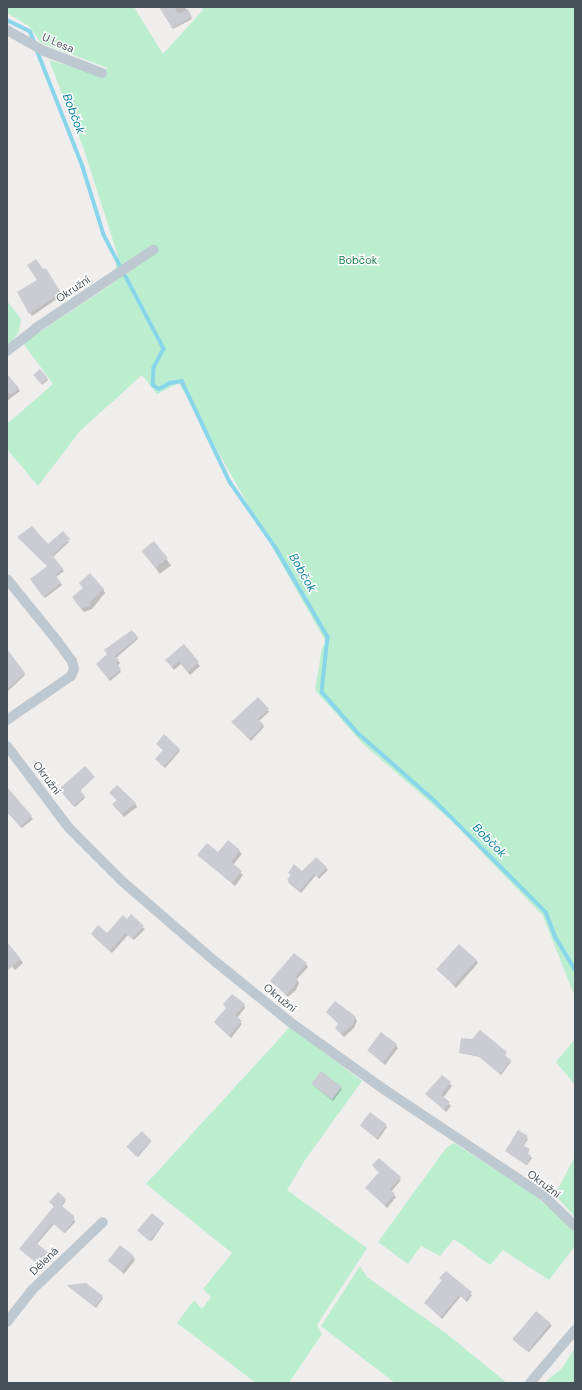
<!DOCTYPE html>
<html>
<head>
<meta charset="utf-8">
<style>
  body { margin:0 }
  #map { position:relative; width:582px; height:1390px; overflow:hidden; background:#f0eded; font-family:"DM Sans",sans-serif }
  div>[style] { position:absolute }
  [style*='--x'] { left:calc(var(--x)*1px); top:calc(var(--y)*1px); width:calc(var(--w)*1px); rotate:calc(var(--a)*1deg) }
  .green>* { inset:0; background:#bbeecf }
  .shadow>* { inset:0; background:#0003; transform-origin:0 0 }
  .stream>* { height:3.5px; margin:-1.75px; padding:0 1.75px; transform-origin:1.75px; border-radius:1.75px; background:#89d6eb }
  .building>* { inset:0; background:#caccd2; transform-origin:0 0 }
  .minor>* { height:10px; margin:-5px; padding:0 5px; transform-origin:5px; border-radius:5px; background:#bec8d0 }
  span { translate:-50% -50%; white-space:nowrap; text-align:center; line-height:1.15; -webkit-text-stroke:3px #fff; paint-order:stroke }
  .street-label { font-size:11px; color:#46515a }
  .park-label { font-size:11px; color:#177b49 }
  .water-label { font-size:12px; color:#0d809f; font-style:italic }
  .frame { position:absolute; inset:0; border:8px solid #46515a; pointer-events:none }
</style>
</head>
<body>
<div id="map">
  <div class="green">
    <div style="clip-path:polygon(7px 7px,134px 7px,163px 54px,203px 10px,202px 7px,575px 7px,575px 997px,543px 916px,454px 823px,363px 744px,315px 690px,322px 648px,326px 642px,179px 383px,157px 394px,142px 375px,80px 431px,38px 486px,7px 449px,7px 424px,53px 384px,23px 343px,112px 284px,118px 256px,83px 147px,49px 60px,96px 74px,108px 68px,41px 43px,29px 26px,7px 13px)"></div>
    <div style="clip-path:polygon(7px 301px,21px 319px,19px 332px,7px 348px)"></div>
    <div style="clip-path:polygon(290px 1027px,362px 1081px,305px 1160px,287px 1190px,367px 1248px,317px 1325px,322px 1334px,289px 1383px,256px 1383px,177px 1323px,194px 1300px,202px 1309px,211px 1297px,203px 1289px,232px 1253px,146px 1184px)"></div>
    <div style="clip-path:polygon(575px 1039px,575px 1085px,556px 1062px)"></div>
    <div style="clip-path:polygon(454px 1143px,530px 1192px,575px 1228px,575px 1246px,549px 1280px,503px 1250px,490px 1265px,454px 1239px,440px 1256px,421px 1246px,408px 1264px,378px 1242px,446px 1148px)"></div>
    <div style="clip-path:polygon(575px 1156px,575px 1217px,555px 1195px)"></div>
    <div style="clip-path:polygon(360px 1266px,367px 1277px,447px 1334px,507px 1383px,395px 1383px,321px 1326px)"></div>
    <div style="clip-path:polygon(575px 1348px,575px 1383px,544px 1383px,562px 1368px)"></div>
  </div>
  <div class="shadow">
    <div style="clip-path:polygon(161px 7px,185px 7px,192px 19px,173px 29px)"></div>
    <div style="clip-path:polygon(45px 269px,61px 296px,32px 316px,18px 292px,38px 280px)"></div>
    <div style="clip-path:polygon(40px 370px,48px 380px,42px 385px,35px 376px)"></div>
    <div style="clip-path:polygon(7px 375px,20px 391px,7px 401px)"></div>
    <div style="clip-path:polygon(18px 537px,48px 546px,70px 541px,53px 557px,64px 571px,56px 577px,62px 585px,45px 598px,32px 581px,48px 566px)"></div>
    <div style="left:154px;top:542px;width:29px;height:14px;rotate:54deg"></div>
    <div style="clip-path:polygon(103px 589px,105px 593px,92px 609px,84px 612px,75px 601px)"></div>
    <div style="clip-path:polygon(137px 637px,138px 639px,116px 658px,120px 663px,117px 666px,121px 672px,110px 681px,98px 666px)"></div>
    <div style="clip-path:polygon(183px 646px,200px 666px,190px 675px,181px 664px,174px 670px,167px 660px)"></div>
    <div style="clip-path:polygon(7px 651px,25px 675px,7px 692px)"></div>
    <div style="clip-path:polygon(258px 698px,269px 712px,259px 721px,264px 727px,251px 741px,234px 724px)"></div>
    <div style="clip-path:polygon(164px 736px,180px 751px,165px 768px,157px 760px,164px 751px,158px 745px)"></div>
    <div style="clip-path:polygon(94px 777px,80px 791px,85px 798px,75px 807px,61px 791px)"></div>
    <div style="clip-path:polygon(7px 794px,33px 819px,22px 828px,7px 812px)"></div>
    <div style="clip-path:polygon(113px 796px,135px 803px,137px 807px,124px 817px,113px 805px,117px 800px)"></div>
    <div style="clip-path:polygon(239px 851px,242px 854px,233px 865px,243px 875px,235px 886px,198px 855px)"></div>
    <div style="clip-path:polygon(316px 858px,328px 870px,319px 879px,316px 875px,301px 893px,289px 883px,288px 880px,291px 876px,289px 873px,302px 873px)"></div>
    <div style="clip-path:polygon(127px 920px,145px 929px,134px 940px,128px 935px,112px 953px,93px 936px,107px 935px)"></div>
    <div style="clip-path:polygon(10px 947px,23px 963px,15px 970px,7px 961px,7px 949px)"></div>
    <div style="clip-path:polygon(476px 960px,478px 963px,456px 988px,437px 968px)"></div>
    <div style="clip-path:polygon(306px 964px,308px 967px,297px 979px,299px 983px,296px 990px,288px 997px,272px 981px)"></div>
    <div style="clip-path:polygon(244px 1005px,245px 1008px,237px 1018px,242px 1024px,231px 1038px,215px 1023px)"></div>
    <div style="clip-path:polygon(327px 1013px,355px 1017px,357px 1021px,354px 1028px,344px 1037px,336px 1029px,339px 1024px)"></div>
    <div style="clip-path:polygon(396px 1045px,398px 1048px,385px 1065px,368px 1050px)"></div>
    <div style="clip-path:polygon(506px 1052px,505px 1056px,511px 1062px,501px 1075px,480px 1057px,460px 1053px)"></div>
    <div style="clip-path:polygon(442px 1076px,452px 1086px,443px 1098px,451px 1106px,446px 1112px,427px 1094px)"></div>
    <div style="clip-path:polygon(313px 1085px,341px 1088px,342px 1089px,333px 1101px)"></div>
    <div style="clip-path:polygon(361px 1126px,386px 1126px,387px 1127px,378px 1140px)"></div>
    <div style="clip-path:polygon(519px 1132px,528px 1139px,523px 1147px,529px 1150px,528px 1155px,532px 1158px,527px 1165px,506px 1151px)"></div>
    <div style="clip-path:polygon(151px 1142px,138px 1157px,129px 1148px)"></div>
    <div style="clip-path:polygon(373px 1166px,401px 1180px,391px 1192px,396px 1197px,387px 1208px,367px 1188px,380px 1173px)"></div>
    <div style="clip-path:polygon(58px 1194px,66px 1201px,61px 1207px,73px 1217px,75px 1222px,65px 1233px,54px 1224px,37px 1244px,53px 1258px,44px 1269px,20px 1249px,54px 1207px,50px 1202px)"></div>
    <div style="clip-path:polygon(164px 1223px,152px 1241px,140px 1233px)"></div>
    <div style="clip-path:polygon(133px 1256px,135px 1260px,124px 1274px,109px 1261px)"></div>
    <div style="clip-path:polygon(440px 1278px,472px 1295px,467px 1302px,461px 1296px,442px 1319px,425px 1303px,442px 1280px)"></div>
    <div style="clip-path:polygon(86px 1285px,103px 1298px,96px 1308px,68px 1286px)"></div>
    <div style="left:536px;top:1312px;width:21px;height:35px;rotate:41deg"></div>
  </div>
  <div class="stream">
    <div style="--x:7;--y:20;--w:25;--a:26"></div>
    <div style="--x:30;--y:31;--w:13;--a:67"></div>
    <div style="--x:37;--y:50;--w:126;--a:68.5"></div>
    <div style="--x:83;--y:167;--w:71;--a:72.8"></div>
    <div style="--x:104;--y:235;--w:129;--a:62.2"></div>
    <div style="--x:164;--y:349;--w:21;--a:118"></div>
    <div style="--x:154;--y:368;--w:17;--a:93"></div>
    <div style="--x:153;--y:385;--w:7;--a:34"></div>
    <div style="--x:159;--y:389;--w:13;--a:-29"></div>
    <div style="--x:170;--y:383;--w:12;--a:-9"></div>
    <div style="--x:182;--y:381;--w:112;--a:64.6"></div>
    <div style="--x:230;--y:482;--w:80;--a:55.1"></div>
    <div style="--x:276;--y:548;--w:103;--a:59.7"></div>
    <div style="--x:328;--y:637;--w:55;--a:96.2"></div>
    <div style="--x:322;--y:692;--w:55;--a:48.7"></div>
    <div style="--x:358;--y:733;--w:103;--a:41.4"></div>
    <div style="--x:435;--y:801;--w:157;--a:45"></div>
    <div style="--x:546;--y:912;--w:26;--a:69"></div>
    <div style="--x:555;--y:936;--w:39;--a:59"></div>
  </div>
  <div class="building">
    <div style="clip-path:polygon(159px 7px,174px 7px,179px 14px,188px 9px,192px 17px,172px 28px)"></div>
    <div style="clip-path:polygon(36px 259px,43px 269px,46px 268px,61px 293px,29px 314px,17px 292px,37px 280px,27px 265px)"></div>
    <div style="left:40px;top:369px;width:12px;height:9px;rotate:48deg"></div>
    <div style="clip-path:polygon(7px 374px,19px 388px,11px 395px,7px 391px)"></div>
    <div style="clip-path:polygon(32px 526px,48px 544px,63px 531px,70px 539px,52px 555px,63px 569px,55px 575px,61px 583px,43px 597px,30px 579px,47px 566px,17px 537px)"></div>
    <div style="left:154px;top:541px;width:22px;height:16px;rotate:51deg"></div>
    <div style="clip-path:polygon(90px 573px,104px 589px,91px 601px,90px 606px,81px 609px,72px 597px,83px 588px,79px 583px)"></div>
    <div style="clip-path:polygon(132px 630px,138px 637px,115px 656px,119px 660px,116px 663px,121px 669px,109px 679px,96px 664px,107px 654px,104px 650px)"></div>
    <div style="clip-path:polygon(184px 644px,199px 662px,188px 672px,179px 661px,172px 667px,165px 660px)"></div>
    <div style="clip-path:polygon(7px 649px,25px 673px,7px 690px)"></div>
    <div style="clip-path:polygon(258px 697px,269px 709px,258px 719px,264px 725px,250px 739px,231px 722px)"></div>
    <div style="clip-path:polygon(164px 734px,180px 749px,164px 767px,155px 759px,163px 750px,156px 744px)"></div>
    <div style="clip-path:polygon(85px 766px,95px 777px,80px 790px,85px 796px,73px 806px,59px 789px)"></div>
    <div style="clip-path:polygon(117px 785px,136px 803px,122px 814px,112px 804px,117px 800px,109px 793px)"></div>
    <div style="clip-path:polygon(7px 787px,32px 816px,20px 827px,7px 811px)"></div>
    <div style="clip-path:polygon(228px 840px,240px 850px,231px 862px,242px 871px,232px 883px,197px 855px,207px 843px,218px 852px)"></div>
    <div style="clip-path:polygon(316px 857px,327px 867px,318px 877px,314px 874px,300px 891px,287px 880px,291px 875px,288px 873px,294px 864px,302px 871px)"></div>
    <div style="clip-path:polygon(131px 914px,144px 926px,132px 939px,126px 933px,110px 951px,91px 934px,98px 925px,107px 933px,123px 915px,127px 919px)"></div>
    <div style="clip-path:polygon(7px 942px,21px 959px,7px 971px)"></div>
    <div style="left:459px;top:944px;width:24px;height:34px;rotate:42deg"></div>
    <div style="clip-path:polygon(294px 953px,307px 963px,295px 977px,298px 979px,294px 987px,286px 994px,270px 981px)"></div>
    <div style="clip-path:polygon(232px 994px,245px 1004px,235px 1015px,242px 1021px,229px 1036px,214px 1022px,226px 1008px,223px 1004px)"></div>
    <div style="clip-path:polygon(335px 1001px,355px 1016px,353px 1025px,342px 1034px,335px 1028px,339px 1023px,326px 1012px)"></div>
    <div style="clip-path:polygon(480px 1030px,507px 1052px,504px 1055px,511px 1060px,500px 1074px,478px 1056px,459px 1053px,461px 1038px,472px 1039px)"></div>
    <div style="left:381px;top:1032px;width:20px;height:23px;rotate:37deg"></div>
    <div style="left:321px;top:1071px;width:26px;height:16px;rotate:37deg"></div>
    <div style="clip-path:polygon(442px 1075px,451px 1082px,441px 1095px,450px 1102px,444px 1110px,425px 1094px)"></div>
    <div style="left:370px;top:1112px;width:21px;height:17px;rotate:37deg"></div>
    <div style="clip-path:polygon(518px 1130px,528px 1136px,523px 1145px,530px 1149px,527px 1153px,531px 1156px,526px 1165px,505px 1151px)"></div>
    <div style="left:142px;top:1131px;width:14px;height:22px;rotate:45deg"></div>
    <div style="clip-path:polygon(379px 1158px,401px 1177px,390px 1189px,395px 1194px,385px 1206px,365px 1188px,379px 1172px,372px 1165px)"></div>
    <div style="clip-path:polygon(58px 1192px,66px 1199px,61px 1205px,74px 1216px,74px 1220px,64px 1233px,53px 1223px,36px 1243px,53px 1256px,43px 1268px,19px 1249px,54px 1206px,49px 1202px)"></div>
    <div style="left:152px;top:1213px;width:16px;height:23px;rotate:40deg"></div>
    <div style="left:120px;top:1245px;width:18px;height:20px;rotate:38deg"></div>
    <div style="clip-path:polygon(446px 1271px,472px 1292px,466px 1300px,459px 1295px,441px 1317px,424px 1303px,442px 1280px,439px 1278px)"></div>
    <div style="clip-path:polygon(86px 1283px,103px 1296px,95px 1307px,67px 1285px)"></div>
    <div style="left:536px;top:1311px;width:19px;height:37px;rotate:39deg"></div>
  </div>
  <div class="minor">
    <div style="--x:7;--y:30;--w:43;--a:29.6"></div>
    <div style="--x:44;--y:51;--w:62;--a:20.8"></div>
    <div style="--x:7;--y:351;--w:37;--a:-38"></div>
    <div style="--x:36;--y:328;--w:141;--a:-33.7"></div>
    <div style="--x:7;--y:579;--w:81;--a:51"></div>
    <div style="--x:58;--y:642;--w:24;--a:54"></div>
    <div style="--x:72;--y:661;--w:8;--a:76"></div>
    <div style="--x:74;--y:669;--w:8;--a:113"></div>
    <div style="--x:71;--y:676;--w:78;--a:145.5"></div>
    <div style="--x:7;--y:746;--w:103;--a:52.9"></div>
    <div style="--x:69;--y:828;--w:76;--a:45"></div>
    <div style="--x:123;--y:882;--w:124;--a:40.8"></div>
    <div style="--x:217;--y:963;--w:94;--a:38.9"></div>
    <div style="--x:290;--y:1022;--w:117;--a:35.6"></div>
    <div style="--x:385;--y:1090;--w:191;--a:33.7"></div>
    <div style="--x:544;--y:1196;--w:43;--a:44.1"></div>
    <div style="--x:7;--y:1322;--w:41;--a:-52"></div>
    <div style="--x:32;--y:1290;--w:98;--a:-43.8"></div>
    <div style="--x:530;--y:1383;--w:70;--a:-49.7"></div>
  </div>
  <div class="street-label">
    <span style="left:58px;top:43px;rotate:23deg">U Lesa</span>
    <span style="left:73px;top:289px;rotate:-34deg">Okružní</span>
    <span style="left:47px;top:778px;rotate:53deg">Okružní</span>
    <span style="left:280px;top:998px;rotate:39deg">Okružní</span>
    <span style="left:544px;top:1184px;rotate:37deg">Okružní</span>
    <span style="left:44px;top:1261px;rotate:-44deg">Dělená</span>
  </div>
  <div class="park-label">
    <span style="left:358px;top:260px">Bobčok</span>
  </div>
  <div class="water-label">
    <span style="left:73px;top:114px;rotate:69deg">Bobčok</span>
    <span style="left:302px;top:573px;rotate:60deg">Bobčok</span>
    <span style="left:489px;top:841px;rotate:45deg">Bobčok</span>
  </div>
  <div class="frame"></div>
</div>
</body>
</html>
